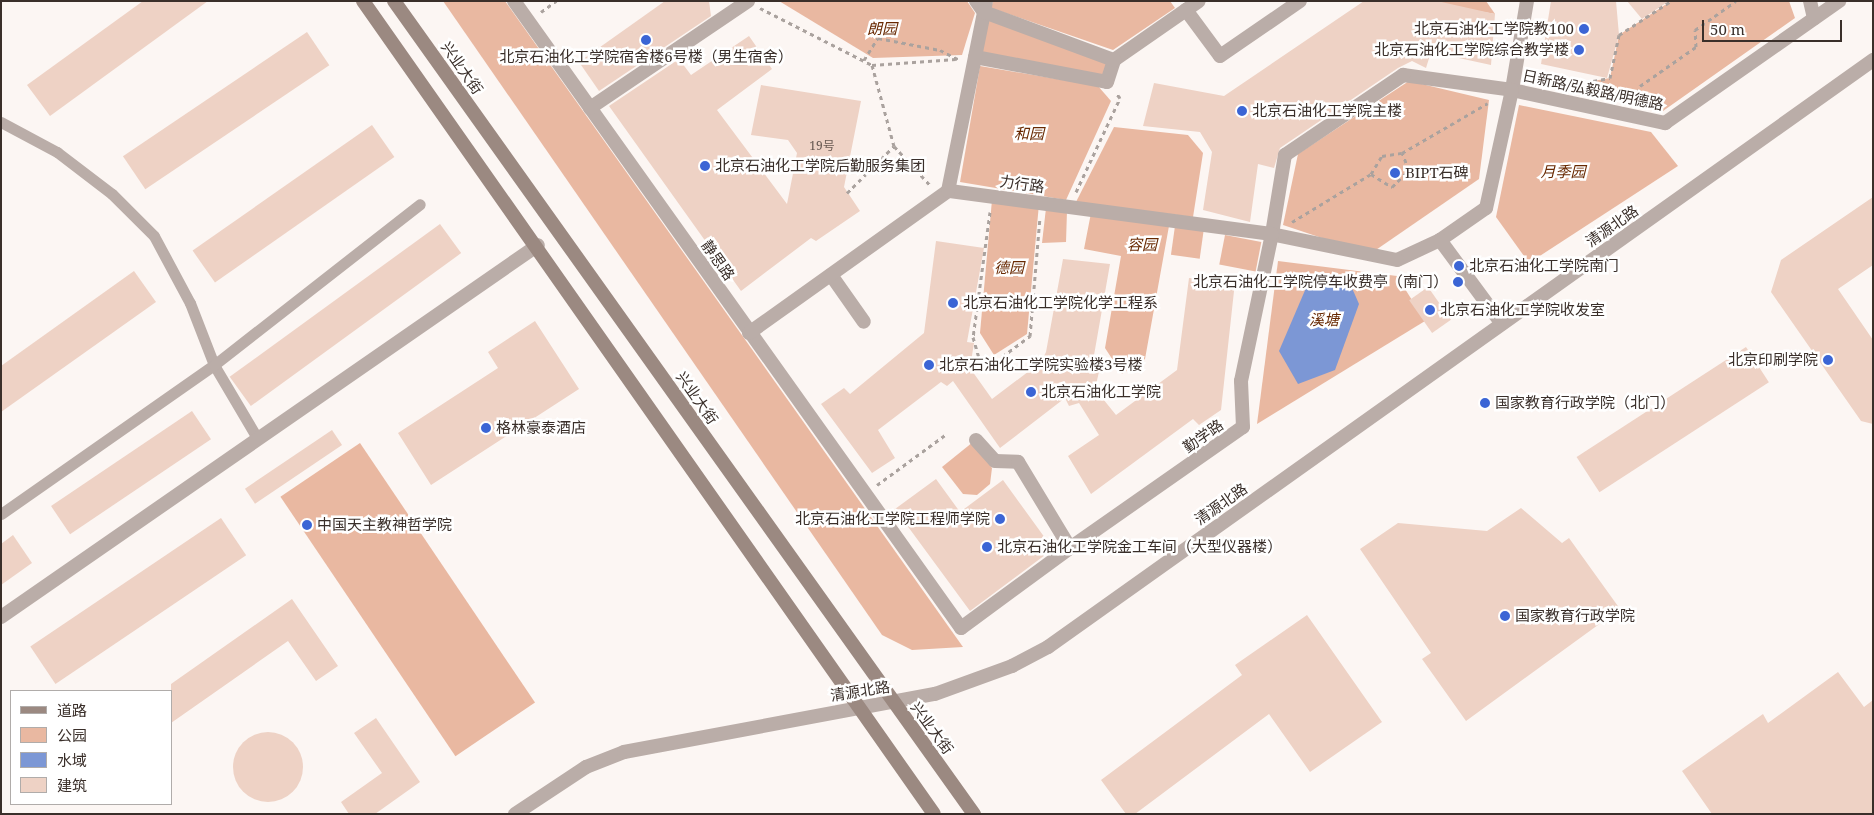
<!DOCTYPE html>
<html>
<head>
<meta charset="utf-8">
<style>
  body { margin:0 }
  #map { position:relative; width:1874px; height:815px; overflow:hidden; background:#fcf6f3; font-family:"Noto Serif","Noto Sans SC",serif }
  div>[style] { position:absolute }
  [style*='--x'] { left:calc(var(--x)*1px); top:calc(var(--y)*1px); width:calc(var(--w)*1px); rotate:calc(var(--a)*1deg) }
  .green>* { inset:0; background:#e9b8a1; transform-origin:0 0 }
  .water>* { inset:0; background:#7c97d5 }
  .building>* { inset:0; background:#eed2c5; transform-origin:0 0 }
  .round { border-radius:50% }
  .path>* { height:3px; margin-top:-1.5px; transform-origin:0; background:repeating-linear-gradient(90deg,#aaa29e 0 4px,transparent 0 8px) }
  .service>* { height:11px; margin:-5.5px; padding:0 5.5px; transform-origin:5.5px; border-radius:5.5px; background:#baada8 }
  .minor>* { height:14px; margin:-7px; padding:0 7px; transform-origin:7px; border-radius:7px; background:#baada8 }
  .tertiary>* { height:14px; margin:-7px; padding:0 7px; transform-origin:7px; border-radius:7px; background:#baada8 }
  .secondary>* { height:14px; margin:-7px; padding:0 7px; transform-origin:7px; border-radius:7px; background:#9b8981 }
  .dots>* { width:14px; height:14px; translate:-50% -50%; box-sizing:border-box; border:2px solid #fff; border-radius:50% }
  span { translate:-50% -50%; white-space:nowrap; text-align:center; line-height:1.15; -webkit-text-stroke:5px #fff; paint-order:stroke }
  .number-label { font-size:12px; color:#675851 }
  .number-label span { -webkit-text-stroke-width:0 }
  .park-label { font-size:15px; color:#682902; font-style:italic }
  .poi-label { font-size:15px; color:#3a2f2a }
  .right { translate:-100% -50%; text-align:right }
  .left { translate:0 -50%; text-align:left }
  .street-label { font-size:15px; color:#3a2f2a }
  .frame { position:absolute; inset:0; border:2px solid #3a2f2a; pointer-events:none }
  .legend { position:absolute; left:10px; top:690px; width:162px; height:115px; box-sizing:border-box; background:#fff; border:1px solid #b0acaa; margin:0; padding:6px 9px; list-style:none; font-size:15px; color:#3a2f2a }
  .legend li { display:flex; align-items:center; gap:10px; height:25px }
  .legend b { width:25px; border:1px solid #b0acaa }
  .scale { position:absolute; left:1702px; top:20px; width:140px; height:22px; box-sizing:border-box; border:2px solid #3a2f2a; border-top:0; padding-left:6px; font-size:15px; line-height:18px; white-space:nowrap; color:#3a2f2a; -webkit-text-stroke:4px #fff; paint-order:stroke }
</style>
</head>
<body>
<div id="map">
  <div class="green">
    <div style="clip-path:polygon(443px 1px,505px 1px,963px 647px,912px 650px,882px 635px)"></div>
    <div style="clip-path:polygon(779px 1px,967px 1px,975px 13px,962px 55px,873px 58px)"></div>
    <div style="clip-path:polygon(993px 1px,1170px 1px,1175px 8px,1113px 50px,991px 8px)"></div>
    <div style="clip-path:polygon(1437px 1px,1486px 1px,1495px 14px,1439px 4px)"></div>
    <div style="clip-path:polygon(1671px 1px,1789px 1px,1795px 18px,1663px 111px,1585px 94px,1593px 81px,1610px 78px,1619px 35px)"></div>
    <div style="clip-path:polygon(984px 12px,1114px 60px,1107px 82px,975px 57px)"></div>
    <div style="clip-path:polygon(980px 66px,1098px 86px,1111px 101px,1066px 200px,960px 182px)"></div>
    <div style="clip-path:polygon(1409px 81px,1489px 100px,1479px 179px,1370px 254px,1283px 225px,1298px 154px)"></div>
    <div style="clip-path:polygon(1519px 105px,1651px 132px,1678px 166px,1529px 263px,1496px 217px)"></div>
    <div style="clip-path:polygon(1114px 127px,1188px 135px,1203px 153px,1193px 217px,1076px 202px)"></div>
    <div style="clip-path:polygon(992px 200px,1039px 204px,1027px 334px,994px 355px,980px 333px)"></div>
    <div style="clip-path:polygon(1046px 208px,1067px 210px,1066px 242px,1042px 243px)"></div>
    <div style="clip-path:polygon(1091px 213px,1169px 226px,1145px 359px,1122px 374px,1105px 348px,1121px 256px,1084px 249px)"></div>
    <div style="left:1175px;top:226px;width:29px;height:29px;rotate:8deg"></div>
    <div style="left:1225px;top:235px;width:37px;height:30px;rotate:11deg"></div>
    <div style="clip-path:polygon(1278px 261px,1397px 276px,1425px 321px,1257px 424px)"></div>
    <div style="clip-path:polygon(973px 442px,992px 468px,990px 484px,977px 495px,963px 494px,942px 467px)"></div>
    <div style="left:360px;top:443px;width:313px;height:96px;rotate:56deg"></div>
  </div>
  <div class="water">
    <div style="clip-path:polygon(1348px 279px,1359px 304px,1335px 370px,1298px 384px,1279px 351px,1306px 288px)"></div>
  </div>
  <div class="building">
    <div style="clip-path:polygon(143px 1px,208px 1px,50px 116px,27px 85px)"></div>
    <div style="clip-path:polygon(665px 1px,709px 1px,711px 16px,599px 91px,579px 62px)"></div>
    <div style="clip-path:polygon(1364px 1px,1437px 1px,1495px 14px,1491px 65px,1431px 52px,1426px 68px,1412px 61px,1398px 68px,1280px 148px,1274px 168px,1258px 164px,1250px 222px,1203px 210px,1212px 152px,1200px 132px,1143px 126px,1154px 83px,1224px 96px)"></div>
    <div style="clip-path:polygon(1551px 1px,1616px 1px,1619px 35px,1607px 78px,1541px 64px)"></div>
    <div style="clip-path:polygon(1627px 1px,1669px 1px,1642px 19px)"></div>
    <div style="left:307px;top:32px;width:40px;height:222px;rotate:56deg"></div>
    <div style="clip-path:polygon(749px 36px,772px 69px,717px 110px,787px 204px,797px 153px,788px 140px,751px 135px,761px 85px,861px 101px,844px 187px,860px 211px,816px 241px,811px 238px,741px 291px,609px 106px,679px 59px,691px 75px)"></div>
    <div style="left:372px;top:125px;width:39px;height:219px;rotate:55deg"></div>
    <div style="clip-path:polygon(1873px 197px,1873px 265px,1838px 289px,1873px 340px,1873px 424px,1861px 421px,1771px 292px,1781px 260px)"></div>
    <div style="left:440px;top:224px;width:36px;height:260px;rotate:54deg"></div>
    <div style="clip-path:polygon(936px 241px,984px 248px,967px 342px,974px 343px,970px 368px,992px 399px,1041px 362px,1046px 352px,1063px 259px,1110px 264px,1093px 361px,1101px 363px,1095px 389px,1116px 415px,1177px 370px,1189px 278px,1235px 282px,1221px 410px,1199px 425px,1193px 419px,1091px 494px,1068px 456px,1099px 435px,1079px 403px,1069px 406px,1065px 398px,1000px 448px,953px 381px,947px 386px,941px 382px,878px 430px,895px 458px,872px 473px,821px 404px,844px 388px,850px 394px,924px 333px)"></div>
    <div style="clip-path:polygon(134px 271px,156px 302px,1px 412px,1px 366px)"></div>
    <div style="left:1428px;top:287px;width:40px;height:23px;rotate:55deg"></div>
    <div style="clip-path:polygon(535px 321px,579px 389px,431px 485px,398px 433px,498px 368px,488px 352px)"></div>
    <div style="left:1746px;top:347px;width:42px;height:202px;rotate:57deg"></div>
    <div style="left:192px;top:411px;width:34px;height:170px;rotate:56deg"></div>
    <div style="left:332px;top:430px;width:18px;height:105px;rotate:56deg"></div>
    <div style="clip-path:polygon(936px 479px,960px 512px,1003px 480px,1053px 549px,970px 611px,895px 509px)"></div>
    <div style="clip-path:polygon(1521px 508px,1562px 543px,1569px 538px,1620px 609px,1466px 721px,1422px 659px,1431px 653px,1360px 549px,1398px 523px,1487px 531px)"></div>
    <div style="left:221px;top:518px;width:45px;height:230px;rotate:56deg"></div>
    <div style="clip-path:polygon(13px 535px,32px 563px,1px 585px,1px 544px)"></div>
    <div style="clip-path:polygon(292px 599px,338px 666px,316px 681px,288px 641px,171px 723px,171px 684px)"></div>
    <div style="clip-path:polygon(1307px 615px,1382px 722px,1310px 772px,1269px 714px,1135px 814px,1126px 814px,1101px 780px,1242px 675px,1235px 665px)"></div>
    <div style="clip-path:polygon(1838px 672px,1864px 707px,1873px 700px,1873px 814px,1712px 814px,1682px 771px,1763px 714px,1768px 723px)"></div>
    <div style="clip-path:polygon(376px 718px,420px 782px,375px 814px,349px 814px,341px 802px,382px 773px,354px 733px)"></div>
    <div class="round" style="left:233px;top:732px;width:70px;height:70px"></div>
  </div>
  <div class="path">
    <div style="--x:760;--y:8;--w:126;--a:27"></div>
    <div style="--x:872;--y:65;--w:84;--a:74.8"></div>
    <div style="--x:541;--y:12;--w:19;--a:-36"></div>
    <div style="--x:864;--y:60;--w:26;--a:-58"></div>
    <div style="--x:878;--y:38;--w:63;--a:11"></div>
    <div style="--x:940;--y:50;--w:20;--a:27"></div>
    <div style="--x:872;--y:65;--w:84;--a:-4.1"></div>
    <div style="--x:1586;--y:91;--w:12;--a:-55"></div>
    <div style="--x:1593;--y:81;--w:17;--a:-10"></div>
    <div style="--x:1610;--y:78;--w:44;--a:-78.2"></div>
    <div style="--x:1619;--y:35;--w:62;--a:-33.2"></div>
    <div style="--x:1636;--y:101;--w:16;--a:-75"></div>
    <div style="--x:1640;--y:86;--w:68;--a:-34.9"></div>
    <div style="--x:1696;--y:47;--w:17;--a:-93"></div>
    <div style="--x:1695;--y:30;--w:50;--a:-35.3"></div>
    <div style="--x:1371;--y:174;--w:25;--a:32"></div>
    <div style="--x:1392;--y:187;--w:24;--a:-45"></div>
    <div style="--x:1409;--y:170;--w:18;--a:-112"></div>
    <div style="--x:1076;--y:192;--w:104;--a:-64.9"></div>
    <div style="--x:1120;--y:98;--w:5;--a:-127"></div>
    <div style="--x:847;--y:193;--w:66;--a:-45"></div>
    <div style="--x:894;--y:146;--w:53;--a:47.3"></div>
    <div style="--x:990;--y:212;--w:126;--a:97.7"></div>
    <div style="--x:973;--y:337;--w:35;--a:74"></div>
    <div style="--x:983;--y:371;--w:59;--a:-36.7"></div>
    <div style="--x:1030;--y:336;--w:118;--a:-85.2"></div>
    <div style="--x:1292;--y:222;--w:92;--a:-31.3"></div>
    <div style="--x:1371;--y:174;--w:21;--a:-59"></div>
    <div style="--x:1382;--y:156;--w:20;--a:-9"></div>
    <div style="--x:1402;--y:153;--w:99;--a:-30.2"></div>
    <div style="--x:877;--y:485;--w:84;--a:-36.3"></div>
  </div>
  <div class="service">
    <div style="--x:1;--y:122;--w:64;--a:28.2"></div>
    <div style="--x:57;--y:152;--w:69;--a:37.4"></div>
    <div style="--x:112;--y:194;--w:59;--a:45"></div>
    <div style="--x:154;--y:236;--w:76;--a:61.8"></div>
    <div style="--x:190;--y:303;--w:66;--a:68.8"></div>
    <div style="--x:214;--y:365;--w:82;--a:59.4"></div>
    <div style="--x:1;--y:514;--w:260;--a:-35"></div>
    <div style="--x:214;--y:365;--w:261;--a:-38"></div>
  </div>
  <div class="minor">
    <div style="--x:514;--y:1;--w:770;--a:54.51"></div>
    <div style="--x:961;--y:628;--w:135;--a:-36.3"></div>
    <div style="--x:976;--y:1;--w:14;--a:54"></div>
    <div style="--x:984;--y:12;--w:11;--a:-80"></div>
    <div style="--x:1527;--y:1;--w:90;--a:99.6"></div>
    <div style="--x:1512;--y:90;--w:157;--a:12.2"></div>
    <div style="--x:1665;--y:123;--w:213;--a:-35"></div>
    <div style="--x:1810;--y:1;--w:18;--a:77"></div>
    <div style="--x:1186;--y:10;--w:57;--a:53.5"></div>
    <div style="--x:1220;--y:56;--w:97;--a:-34.5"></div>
    <div style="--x:975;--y:57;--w:134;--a:10.7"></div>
    <div style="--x:1107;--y:82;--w:23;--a:-72"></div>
    <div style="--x:1114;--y:60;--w:103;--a:-34.8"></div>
    <div style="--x:1403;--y:75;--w:110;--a:7.8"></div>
    <div style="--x:1512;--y:90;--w:121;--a:102.4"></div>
    <div style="--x:1486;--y:208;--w:56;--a:145.2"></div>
    <div style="--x:1440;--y:240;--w:47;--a:155.1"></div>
    <div style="--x:1397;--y:260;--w:128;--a:-168.3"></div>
    <div style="--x:1272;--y:234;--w:80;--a:-80.7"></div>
    <div style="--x:1285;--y:155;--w:143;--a:-34.1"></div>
    <div style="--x:590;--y:108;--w:191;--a:-34.1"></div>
    <div style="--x:1440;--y:240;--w:104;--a:53.6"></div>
    <div style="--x:831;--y:275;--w:57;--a:54.9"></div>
    <div style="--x:749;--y:333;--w:244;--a:-35.5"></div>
    <div style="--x:976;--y:440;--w:28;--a:48"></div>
    <div style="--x:995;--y:461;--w:23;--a:2"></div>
    <div style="--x:1018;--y:462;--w:100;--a:58.8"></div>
    <div style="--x:1070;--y:548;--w:211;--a:-35"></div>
    <div style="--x:1243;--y:427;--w:46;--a:-92.5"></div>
    <div style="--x:1241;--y:381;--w:150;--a:-78.1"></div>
    <div style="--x:1272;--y:234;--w:327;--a:-172.4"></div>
    <div style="--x:948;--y:191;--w:183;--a:-78.6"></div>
    <div style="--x:984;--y:12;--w:139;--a:20.3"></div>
    <div style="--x:1;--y:617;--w:653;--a:-34.71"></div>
  </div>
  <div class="tertiary">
    <div style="--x:515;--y:814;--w:85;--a:-33.5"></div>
    <div style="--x:586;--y:767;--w:41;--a:-21.5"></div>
    <div style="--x:624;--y:752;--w:316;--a:-10.6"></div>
    <div style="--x:935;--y:694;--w:82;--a:-20"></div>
    <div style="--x:1012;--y:666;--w:41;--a:-27.8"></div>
    <div style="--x:1048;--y:647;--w:1013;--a:-35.43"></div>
  </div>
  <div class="secondary">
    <div style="--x:363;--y:1;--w:993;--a:54.92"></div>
    <div style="--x:394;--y:1;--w:999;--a:54.5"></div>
  </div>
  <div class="dots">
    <div style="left:1584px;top:29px;background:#3b65d5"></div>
    <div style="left:646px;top:40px;background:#3b65d5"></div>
    <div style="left:1579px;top:50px;background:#3b65d5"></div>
    <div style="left:1242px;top:111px;background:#3b65d5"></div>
    <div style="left:705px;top:166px;background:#3b65d5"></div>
    <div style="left:1395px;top:173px;background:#3b65d5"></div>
    <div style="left:1459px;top:266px;background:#3b65d5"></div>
    <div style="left:1458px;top:282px;background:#3b65d5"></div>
    <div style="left:953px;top:303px;background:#3b65d5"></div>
    <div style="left:1430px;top:310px;background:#3b65d5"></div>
    <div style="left:1828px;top:360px;background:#3b65d5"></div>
    <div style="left:929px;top:365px;background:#3b65d5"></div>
    <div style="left:1031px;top:392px;background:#3b65d5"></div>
    <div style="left:1485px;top:403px;background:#3b65d5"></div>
    <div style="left:486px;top:428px;background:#3b65d5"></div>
    <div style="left:1000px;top:519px;background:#3b65d5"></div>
    <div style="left:307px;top:525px;background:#3b65d5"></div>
    <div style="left:987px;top:547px;background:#3b65d5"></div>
    <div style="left:1505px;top:616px;background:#3b65d5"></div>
  </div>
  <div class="number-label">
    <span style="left:822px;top:146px">19号</span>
  </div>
  <div class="park-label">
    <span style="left:882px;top:29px">朗园</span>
    <span style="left:1029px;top:134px">和园</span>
    <span style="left:1563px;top:172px">月季园</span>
    <span style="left:1142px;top:245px">容园</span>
    <span style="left:1009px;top:268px">德园</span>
    <span style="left:1324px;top:320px">溪塘</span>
  </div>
  <div class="poi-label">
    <span class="right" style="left:1574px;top:29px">北京石油化工学院教100</span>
    <span class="right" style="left:1569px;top:50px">北京石油化工学院综合教学楼</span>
    <span style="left:646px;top:57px">北京石油化工学院宿舍楼6号楼（男生宿舍）</span>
    <span class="left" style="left:1252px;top:111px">北京石油化工学院主楼</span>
    <span class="left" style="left:715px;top:166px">北京石油化工学院后勤服务集团</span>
    <span class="left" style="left:1405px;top:173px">BIPT石碑</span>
    <span class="left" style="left:1469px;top:266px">北京石油化工学院南门</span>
    <span class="right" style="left:1448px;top:282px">北京石油化工学院停车收费亭（南门）</span>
    <span class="left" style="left:963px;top:303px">北京石油化工学院化学工程系</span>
    <span class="left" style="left:1440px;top:310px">北京石油化工学院收发室</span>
    <span class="right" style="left:1818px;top:360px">北京印刷学院</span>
    <span class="left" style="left:939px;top:365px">北京石油化工学院实验楼3号楼</span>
    <span class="left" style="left:1041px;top:392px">北京石油化工学院</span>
    <span class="left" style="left:1495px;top:403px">国家教育行政学院（北门）</span>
    <span class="left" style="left:496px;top:428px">格林豪泰酒店</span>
    <span class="right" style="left:990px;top:519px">北京石油化工学院工程师学院</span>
    <span class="left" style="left:317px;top:525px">中国天主教神哲学院</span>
    <span class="left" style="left:997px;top:547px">北京石油化工学院金工车间（大型仪器楼）</span>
    <span class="left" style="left:1515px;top:616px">国家教育行政学院</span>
  </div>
  <div class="street-label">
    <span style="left:462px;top:68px;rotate:55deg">兴业大街</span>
    <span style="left:1593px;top:90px;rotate:12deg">日新路/弘毅路/明德路</span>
    <span style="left:1022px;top:184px;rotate:8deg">力行路</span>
    <span style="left:1612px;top:226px;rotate:-35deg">清源北路</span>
    <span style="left:718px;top:260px;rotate:55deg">静思路</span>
    <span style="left:697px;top:398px;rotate:55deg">兴业大街</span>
    <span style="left:1203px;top:436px;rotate:-35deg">勤学路</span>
    <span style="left:1221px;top:504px;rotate:-35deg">清源北路</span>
    <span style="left:860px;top:691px;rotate:-9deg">清源北路</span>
    <span style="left:932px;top:728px;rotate:54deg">兴业大街</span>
  </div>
  <div class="frame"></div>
  <ul class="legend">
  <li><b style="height:6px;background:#9b8981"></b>道路</li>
  <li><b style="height:14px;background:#e9b8a1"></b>公园</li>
  <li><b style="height:14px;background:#7c97d5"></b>水域</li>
  <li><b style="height:14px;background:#eed2c5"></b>建筑</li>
  </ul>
  <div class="scale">50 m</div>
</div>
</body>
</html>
